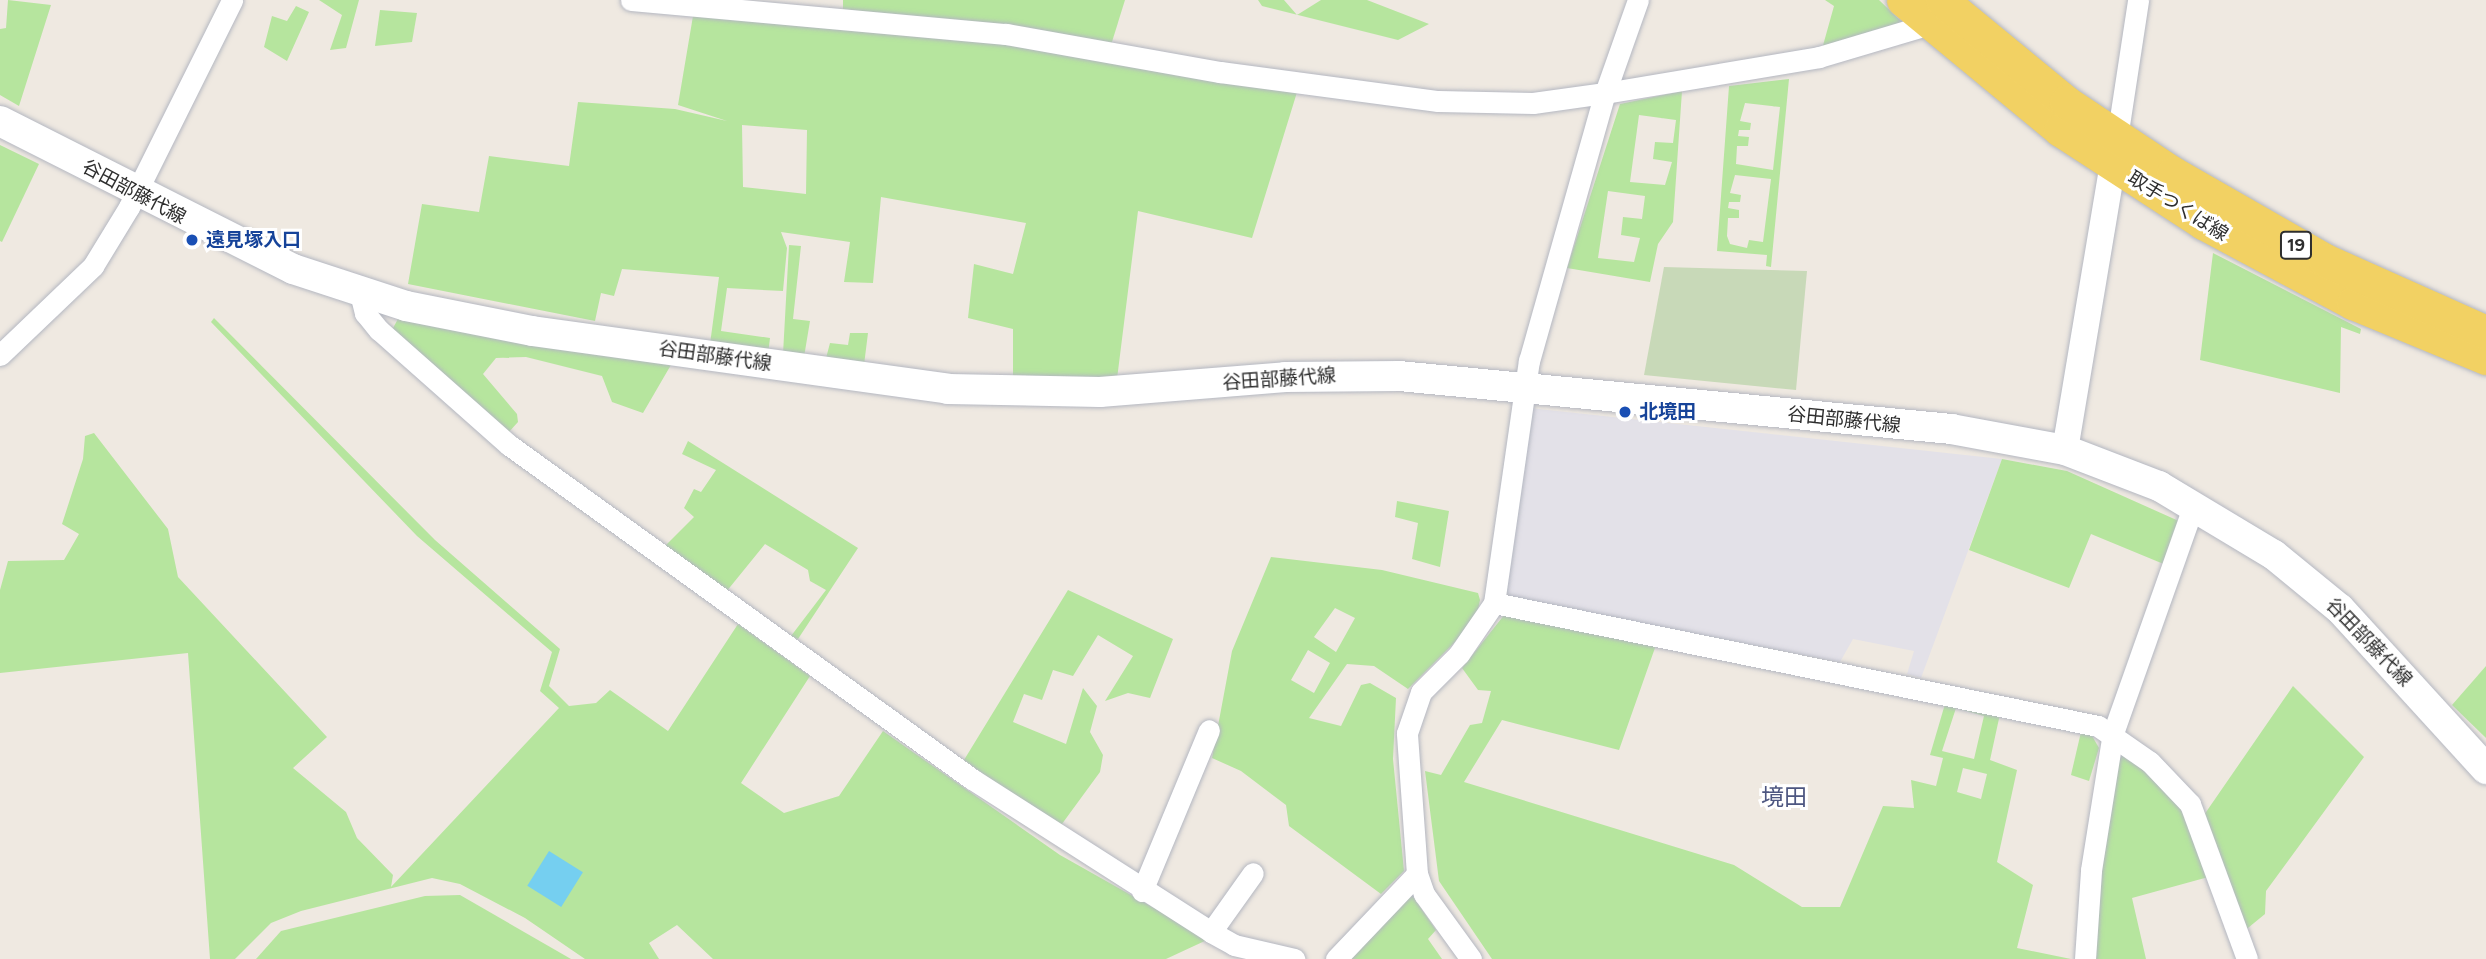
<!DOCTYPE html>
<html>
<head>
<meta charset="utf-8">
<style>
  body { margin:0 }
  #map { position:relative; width:2486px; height:959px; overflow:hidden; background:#efe9e1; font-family:Figtree,"Noto Sans JP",sans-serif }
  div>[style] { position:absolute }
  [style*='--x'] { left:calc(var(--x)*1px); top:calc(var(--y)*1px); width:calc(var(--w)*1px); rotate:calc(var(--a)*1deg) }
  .industrial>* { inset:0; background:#e3e1e8 }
  .green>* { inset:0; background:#b6e59e }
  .cemetery>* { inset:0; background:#c8d9b8 }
  .water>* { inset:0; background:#75cff0; transform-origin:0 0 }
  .roads { filter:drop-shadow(0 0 2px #b4b7c1) drop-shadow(0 0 2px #b4b7c1) }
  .minor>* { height:21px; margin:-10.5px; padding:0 10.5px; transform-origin:10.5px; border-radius:10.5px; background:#fff }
  .tertiary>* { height:26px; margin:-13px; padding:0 13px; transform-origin:13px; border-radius:13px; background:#fff }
  .secondary>* { height:30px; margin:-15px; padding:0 15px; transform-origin:15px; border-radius:15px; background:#fff }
  .primary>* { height:33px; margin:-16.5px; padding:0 16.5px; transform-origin:16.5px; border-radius:16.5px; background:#f2d163 }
  .dots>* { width:19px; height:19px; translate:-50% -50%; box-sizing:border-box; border:4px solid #fff; border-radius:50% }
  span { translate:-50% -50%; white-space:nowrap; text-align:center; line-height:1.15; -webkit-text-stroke:6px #fff; paint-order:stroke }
  .shield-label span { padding:2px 5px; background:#fff; border:2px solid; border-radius:5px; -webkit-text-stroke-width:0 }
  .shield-label { font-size:18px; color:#2e2e2e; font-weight:700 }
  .street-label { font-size:19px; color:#2e2e2e }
  .transit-label { font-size:19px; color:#164399; font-weight:700 }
  .left { translate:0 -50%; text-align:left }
  .quarter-label { font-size:23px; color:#4d5680 }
</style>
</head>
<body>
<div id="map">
  <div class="industrial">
    <div style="clip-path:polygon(1529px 408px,2002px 459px,1921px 678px,1907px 674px,1914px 651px,1853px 639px,1840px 662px,1512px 598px,1506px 591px)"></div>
  </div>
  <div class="green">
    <div style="clip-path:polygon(8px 0,51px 5px,19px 106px,0 95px,0 29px,6px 28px)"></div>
    <div style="clip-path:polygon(319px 0,359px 0,346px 48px,330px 50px,342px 15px)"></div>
    <div style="clip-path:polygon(843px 0,1125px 0,1111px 45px,843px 9px)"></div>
    <div style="clip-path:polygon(1258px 0,1284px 0,1297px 15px,1321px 0,1367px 0,1429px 24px,1398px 40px,1262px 6px)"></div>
    <div style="clip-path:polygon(1825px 0,1879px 0,1905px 25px,1822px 49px,1834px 6px)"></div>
    <div style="clip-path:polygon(296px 6px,309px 12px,287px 61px,264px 47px,272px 16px,287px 21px)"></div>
    <div style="clip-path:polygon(380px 10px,417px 13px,412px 42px,375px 46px)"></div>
    <div style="clip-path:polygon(evenodd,693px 16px,1004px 39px,1298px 89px,1252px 238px,1138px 211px,1117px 379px,1013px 383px,1013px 329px,968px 318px,974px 264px,1013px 274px,1026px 223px,881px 197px,873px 283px,844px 282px,850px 242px,781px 232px,787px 248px,783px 291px,727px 288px,721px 331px,770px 338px,768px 354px,710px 344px,719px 277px,622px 269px,614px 296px,601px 293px,595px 321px,408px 284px,422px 204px,479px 212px,489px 156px,569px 166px,578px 102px,675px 109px,727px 121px,678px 105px,693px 16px,742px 125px,807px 130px,806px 194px,743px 187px,742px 125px)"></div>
    <div style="clip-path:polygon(evenodd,1789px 79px,1771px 267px,1766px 266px,1767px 255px,1717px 251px,1729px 86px,1789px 79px,1745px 103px,1780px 107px,1773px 170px,1736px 164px,1737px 146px,1748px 146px,1749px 137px,1738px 136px,1739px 130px,1750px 130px,1751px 123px,1740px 121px,1745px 103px,1789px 79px,1735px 175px,1771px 179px,1763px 242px,1749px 240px,1747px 248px,1730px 244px,1727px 236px,1728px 218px,1739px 218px,1739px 210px,1728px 208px,1729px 202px,1740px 202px,1741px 195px,1730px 193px,1735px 175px)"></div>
    <div style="clip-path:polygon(evenodd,1682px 91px,1673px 222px,1658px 244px,1650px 282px,1567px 268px,1620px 104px,1682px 91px,1639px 115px,1676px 120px,1673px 143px,1655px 142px,1653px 159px,1672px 162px,1665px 185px,1630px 182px,1639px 115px,1682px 91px,1608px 191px,1645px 196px,1642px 219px,1623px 217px,1621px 235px,1640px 238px,1634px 262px,1598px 258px,1608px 191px)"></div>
    <div style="clip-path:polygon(0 145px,39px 164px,2px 242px,0 241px)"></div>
    <div style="clip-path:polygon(789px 245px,801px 246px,793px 319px,810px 321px,804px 357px,783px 354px)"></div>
    <div style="clip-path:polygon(2213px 253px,2361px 329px,2360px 334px,2341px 327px,2340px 393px,2200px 360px)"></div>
    <div style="clip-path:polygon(214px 318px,435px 540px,560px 649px,549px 686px,569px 706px,596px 703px,610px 690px,668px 731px,738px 624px,810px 676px,741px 783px,784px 813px,839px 796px,883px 731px,1060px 855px,1209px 939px,1166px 959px,713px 959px,677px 925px,649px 943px,659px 959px,585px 959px,525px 918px,460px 884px,432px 878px,301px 911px,271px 923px,235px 959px,210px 959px,188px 653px,0 673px,0 590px,8px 561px,64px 560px,79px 534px,62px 524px,83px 459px,85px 436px,94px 433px,168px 529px,178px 577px,327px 737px,293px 768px,346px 812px,357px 838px,393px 875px,391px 887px,559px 708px,540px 691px,552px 652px,417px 536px,211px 322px)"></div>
    <div style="clip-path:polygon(398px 319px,406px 319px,675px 358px,643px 413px,612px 402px,602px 376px,526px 357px,496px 358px,483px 374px,517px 414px,518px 422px,508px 433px,398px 338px,393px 328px)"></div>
    <div style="clip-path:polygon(850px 333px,868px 333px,864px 365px,825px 362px,830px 343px,848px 345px)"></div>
    <div style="clip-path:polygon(688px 441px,858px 548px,798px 639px,791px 636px,826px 590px,810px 581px,808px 570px,765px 544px,726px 592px,663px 548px,694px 517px,684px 508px,694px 489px,701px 492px,716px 470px,682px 454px)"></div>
    <div style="clip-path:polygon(2002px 459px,2067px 471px,2181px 522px,2166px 565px,2091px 534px,2069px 588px,1969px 550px)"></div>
    <div style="clip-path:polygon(1397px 501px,1449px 511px,1440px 567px,1412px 559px,1418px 523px,1395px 517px)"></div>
    <div style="clip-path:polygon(evenodd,1271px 557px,1382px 570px,1478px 593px,1480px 600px,1477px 615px,1454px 643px,1408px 689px,1374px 666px,1347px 664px,1309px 718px,1341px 726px,1361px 685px,1370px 683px,1396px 698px,1393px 759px,1404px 871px,1381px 894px,1289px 826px,1286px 805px,1241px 771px,1212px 758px,1232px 651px,1271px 557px,1335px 608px,1355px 618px,1336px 652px,1314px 637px,1335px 608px,1271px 557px,1308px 650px,1330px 663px,1314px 693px,1291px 680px,1308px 650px)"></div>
    <div style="clip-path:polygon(1068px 590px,1173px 639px,1150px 698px,1128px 693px,1105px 701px,1133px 656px,1098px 635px,1073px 676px,1053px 670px,1042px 700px,1024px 694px,1013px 722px,1066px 744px,1083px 688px,1097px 706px,1090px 732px,1103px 755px,1100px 772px,1059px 828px,964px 760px)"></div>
    <div style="clip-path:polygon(evenodd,1505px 614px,1656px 645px,1619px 750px,1502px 720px,1464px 782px,1734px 865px,1802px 907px,1840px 907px,1883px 806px,1914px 808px,1911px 780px,1936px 786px,1943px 758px,1930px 755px,1945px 704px,2000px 714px,1990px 760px,2017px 770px,1997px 862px,2033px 885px,2017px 948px,2071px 959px,1492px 959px,1439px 881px,1425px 771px,1441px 775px,1470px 725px,1482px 723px,1491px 691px,1478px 690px,1462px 668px,1505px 614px,1956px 708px,1984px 716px,1974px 759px,1942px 751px,1956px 708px,1505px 614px,1963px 768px,1987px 774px,1981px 799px,1957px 792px,1963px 768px)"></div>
    <div style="clip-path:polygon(2486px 666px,2486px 738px,2452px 705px)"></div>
    <div style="clip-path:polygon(2293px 686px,2364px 757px,2266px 891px,2265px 914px,2243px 932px,2204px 815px)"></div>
    <div style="clip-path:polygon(2081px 732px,2091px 734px,2099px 748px,2089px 781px,2071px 775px)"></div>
    <div style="clip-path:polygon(2127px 752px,2182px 804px,2212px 876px,2132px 898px,2146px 959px,2095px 959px,2105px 837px,2117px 760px)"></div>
    <div style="clip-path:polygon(1409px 891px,1436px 930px,1428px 939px,1442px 959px,1344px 959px)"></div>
    <div style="clip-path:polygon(460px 895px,571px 959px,256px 959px,281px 931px,425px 896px)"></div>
  </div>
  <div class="cemetery">
    <div style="clip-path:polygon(1664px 267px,1807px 271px,1796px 390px,1644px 375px)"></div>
  </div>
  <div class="water">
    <div style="left:549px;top:851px;width:40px;height:41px;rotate:32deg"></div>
  </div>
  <div class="roads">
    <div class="minor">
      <div style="--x:631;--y:0;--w:377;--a:5.2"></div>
      <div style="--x:1006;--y:34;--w:217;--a:10.1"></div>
      <div style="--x:1220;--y:72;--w:220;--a:7.6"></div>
      <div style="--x:1438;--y:101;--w:95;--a:1.2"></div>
      <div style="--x:1533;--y:103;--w:73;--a:-7.9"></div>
      <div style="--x:1605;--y:93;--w:217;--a:-9.5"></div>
      <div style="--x:1819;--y:57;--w:116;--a:-16.6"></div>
      <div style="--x:2117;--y:138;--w:140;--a:-81.3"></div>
      <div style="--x:360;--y:293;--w:21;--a:76"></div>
      <div style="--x:365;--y:313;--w:22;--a:51"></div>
      <div style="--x:379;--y:330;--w:174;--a:41.5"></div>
      <div style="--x:509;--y:445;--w:571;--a:35.81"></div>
      <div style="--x:972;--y:779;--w:284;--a:32.6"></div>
      <div style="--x:1211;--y:932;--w:26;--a:29"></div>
      <div style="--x:1234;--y:945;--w:62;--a:13.1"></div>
      <div style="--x:0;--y:355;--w:129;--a:-43.7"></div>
      <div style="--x:93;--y:266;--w:69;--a:-58.6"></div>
      <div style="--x:129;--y:207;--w:231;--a:-63.5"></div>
      <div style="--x:1494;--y:603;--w:616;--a:11.51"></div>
      <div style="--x:2098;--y:726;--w:63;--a:34.7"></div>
      <div style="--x:2150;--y:762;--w:58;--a:46.4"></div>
      <div style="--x:2190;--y:804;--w:165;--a:69.8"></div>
      <div style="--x:1142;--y:891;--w:174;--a:-67.4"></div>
      <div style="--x:1211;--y:932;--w:72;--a:-54.6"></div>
      <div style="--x:1336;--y:959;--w:117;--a:-46.4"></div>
      <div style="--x:1471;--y:959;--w:80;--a:-125.9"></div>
      <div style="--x:1424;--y:894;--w:21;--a:-109"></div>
      <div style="--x:1417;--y:874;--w:141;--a:-94.1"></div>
      <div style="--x:1407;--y:733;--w:43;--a:-71.1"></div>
      <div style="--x:1421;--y:692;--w:54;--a:-45"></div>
      <div style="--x:1459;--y:654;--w:62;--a:-55.5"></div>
      <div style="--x:1494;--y:603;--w:245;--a:-81.8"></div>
      <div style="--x:1529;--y:361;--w:279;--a:-74.2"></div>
      <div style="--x:1605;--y:93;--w:99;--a:-70.5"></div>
      <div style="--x:2085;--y:959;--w:89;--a:-86.1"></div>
      <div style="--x:2091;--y:870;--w:139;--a:-80.9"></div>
      <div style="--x:2113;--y:733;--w:243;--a:-70.5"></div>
    </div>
    <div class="tertiary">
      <div style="--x:2065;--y:450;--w:308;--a:-80.5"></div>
    </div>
    <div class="secondary">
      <div style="--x:0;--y:121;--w:328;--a:26.8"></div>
      <div style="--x:293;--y:269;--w:119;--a:18.1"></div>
      <div style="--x:406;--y:306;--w:128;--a:11.2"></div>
      <div style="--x:532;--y:331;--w:420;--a:7.9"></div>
      <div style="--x:948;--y:389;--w:152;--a:1.1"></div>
      <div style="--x:1100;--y:392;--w:186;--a:-4.6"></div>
      <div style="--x:1285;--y:377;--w:114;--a:-0.5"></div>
      <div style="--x:1399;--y:376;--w:555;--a:5.48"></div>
      <div style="--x:1951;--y:429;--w:116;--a:10.4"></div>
      <div style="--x:2065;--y:450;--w:101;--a:21"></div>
      <div style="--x:2159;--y:486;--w:134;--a:31"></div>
      <div style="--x:2274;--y:555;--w:85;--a:39.3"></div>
      <div style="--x:2340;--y:609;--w:217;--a:47.6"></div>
    </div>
    <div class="primary">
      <div style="--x:1903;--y:0;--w:204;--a:39.6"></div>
      <div style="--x:2060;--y:130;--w:171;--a:33"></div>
      <div style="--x:2203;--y:223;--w:170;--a:28.1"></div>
      <div style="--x:2353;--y:303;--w:144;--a:22.5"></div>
      <div style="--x:1942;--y:0;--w:161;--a:39.4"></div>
      <div style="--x:2066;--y:102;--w:128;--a:33.6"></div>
      <div style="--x:2173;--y:173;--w:175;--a:29.8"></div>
      <div style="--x:2325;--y:260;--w:176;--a:24.1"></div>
    </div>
  </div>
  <div class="dots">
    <div style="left:192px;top:240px;background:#1a4fb4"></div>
    <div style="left:1625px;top:412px;background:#1a4fb4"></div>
  </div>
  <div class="shield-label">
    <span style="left:2296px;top:245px">19</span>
  </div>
  <div class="street-label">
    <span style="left:134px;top:192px;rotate:28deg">谷田部藤代線</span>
    <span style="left:2178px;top:206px;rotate:32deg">取手つくば線</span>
    <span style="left:715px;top:356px;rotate:8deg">谷田部藤代線</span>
    <span style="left:1279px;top:379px;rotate:-4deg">谷田部藤代線</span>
    <span style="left:1844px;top:420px;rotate:6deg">谷田部藤代線</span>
    <span style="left:2369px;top:642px;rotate:46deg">谷田部藤代線</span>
  </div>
  <div class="transit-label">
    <span class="left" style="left:206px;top:240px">遠見塚入口</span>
    <span class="left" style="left:1639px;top:412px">北境田</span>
  </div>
  <div class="quarter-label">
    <span style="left:1784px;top:797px">境田</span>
  </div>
</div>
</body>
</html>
